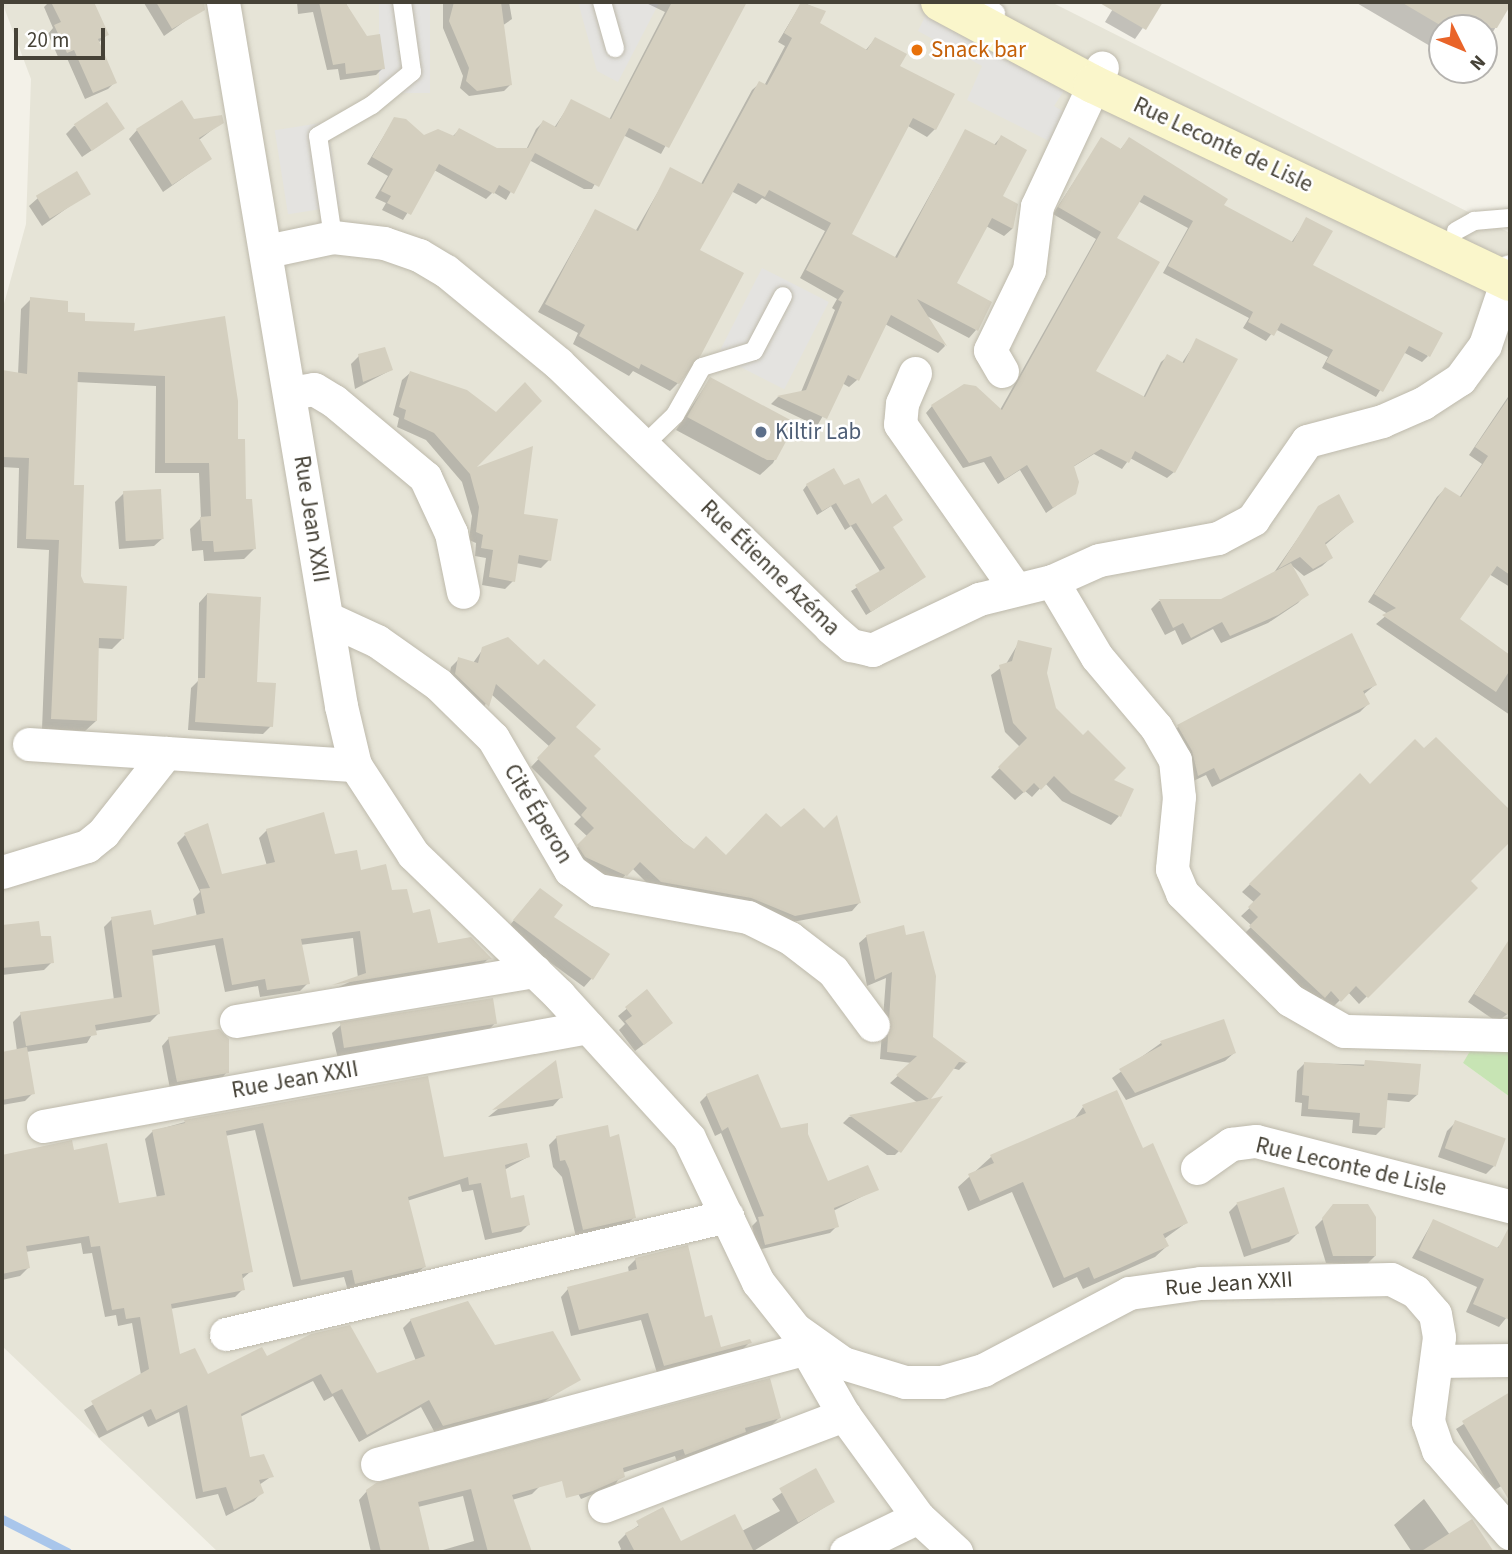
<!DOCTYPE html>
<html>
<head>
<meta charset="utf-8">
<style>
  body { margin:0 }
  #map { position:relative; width:1512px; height:1554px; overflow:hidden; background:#f3f1e8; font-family:"Source Sans 3",sans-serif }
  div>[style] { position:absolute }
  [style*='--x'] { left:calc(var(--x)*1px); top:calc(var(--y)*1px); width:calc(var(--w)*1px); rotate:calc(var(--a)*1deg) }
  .residential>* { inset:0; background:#e6e4d7 }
  .green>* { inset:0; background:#c7e4b4 }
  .parking>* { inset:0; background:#e4e3e0; transform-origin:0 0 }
  .shadow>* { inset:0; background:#0003 }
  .stream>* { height:9px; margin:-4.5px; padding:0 4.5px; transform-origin:4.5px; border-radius:4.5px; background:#a9c6eb }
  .building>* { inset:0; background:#d4cfbf; transform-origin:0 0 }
  .roads { filter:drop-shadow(0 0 2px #bebaac) drop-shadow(0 0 2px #bebaac) }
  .lane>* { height:18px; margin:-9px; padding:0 9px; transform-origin:9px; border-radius:9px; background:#fff }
  .street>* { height:33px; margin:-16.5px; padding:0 16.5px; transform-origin:16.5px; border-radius:16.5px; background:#fff }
  .secondary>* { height:38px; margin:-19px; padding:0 19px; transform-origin:19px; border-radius:19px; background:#faf6cb }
  .dots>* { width:19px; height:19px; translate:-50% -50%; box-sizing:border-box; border:4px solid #fff; border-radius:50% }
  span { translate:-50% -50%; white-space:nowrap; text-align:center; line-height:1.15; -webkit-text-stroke:5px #fff; paint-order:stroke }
  .food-label { font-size:23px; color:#c56008 }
  .left { translate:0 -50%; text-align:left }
  .street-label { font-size:23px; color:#464237 }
  .service-label { font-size:23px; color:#4e5e75 }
  .frame { position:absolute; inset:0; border:4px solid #464237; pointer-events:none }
  .north { position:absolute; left:1428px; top:14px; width:70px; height:70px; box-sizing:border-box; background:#fff; border:2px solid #b5b3af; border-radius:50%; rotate:133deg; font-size:19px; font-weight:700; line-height:28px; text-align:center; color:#464237 }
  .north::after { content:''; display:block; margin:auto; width:24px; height:32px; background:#e96429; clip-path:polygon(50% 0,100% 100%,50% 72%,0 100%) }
  .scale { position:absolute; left:14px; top:28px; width:91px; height:32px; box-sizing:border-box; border:4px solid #464237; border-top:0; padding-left:9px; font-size:21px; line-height:24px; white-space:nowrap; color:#464237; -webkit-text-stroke:5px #fff; paint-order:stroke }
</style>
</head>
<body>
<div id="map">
  <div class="residential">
    <div style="clip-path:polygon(2px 2px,1051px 2px,1510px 233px,1510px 1051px,1463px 1063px,1510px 1097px,1510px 1552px,218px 1552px,2px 1346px,2px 311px,26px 224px,31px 79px)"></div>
  </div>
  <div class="green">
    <div style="clip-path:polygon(1470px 1051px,1510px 1051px,1510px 1097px,1463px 1063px)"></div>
  </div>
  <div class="parking">
    <div style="left:379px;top:2px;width:51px;height:91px"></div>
    <div style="clip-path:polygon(578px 2px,659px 3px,618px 82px,597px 71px)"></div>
    <div style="clip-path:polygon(927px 13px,1067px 86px,1054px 106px,1068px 114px,1055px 144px,967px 100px,982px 66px,918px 31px)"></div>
    <div style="left:327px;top:122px;width:85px;height:53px;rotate:81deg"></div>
    <div style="left:762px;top:268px;width:75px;height:98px;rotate:27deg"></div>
  </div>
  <div class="shadow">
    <div style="clip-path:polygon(49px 2px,78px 2px,107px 35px,98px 43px,115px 82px,108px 89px,85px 99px,66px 56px,59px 59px,48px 34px,53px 28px,44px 7px)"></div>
    <div style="clip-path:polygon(188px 2px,195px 14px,164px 36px,144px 3px)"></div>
    <div style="clip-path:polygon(297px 2px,345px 2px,383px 68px,376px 75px,340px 80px,338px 69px,327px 70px,313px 12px,298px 14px)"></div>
    <div style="clip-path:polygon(443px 2px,509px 2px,512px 19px,502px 26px,510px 85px,504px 91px,469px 96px,460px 88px,463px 76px,443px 28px)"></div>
    <div style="clip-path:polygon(644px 2px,745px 2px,661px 154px,623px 135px,592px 189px,584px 189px,529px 160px,506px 200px,493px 192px,486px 199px,434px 170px,403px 220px,382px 210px,386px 203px,375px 198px,388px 176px,367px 164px,394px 119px,424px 137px,452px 137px,459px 130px,496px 150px,526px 150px,536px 129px,543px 122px,554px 128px,572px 101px,609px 120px,665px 12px)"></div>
    <div style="clip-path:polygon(802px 2px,824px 12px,817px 23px,865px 51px,875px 39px,898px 66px,935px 129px,927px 137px,908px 126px,850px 235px,894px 259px,965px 132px,993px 146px,1001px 137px,1001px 197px,1016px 205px,1012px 229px,1004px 236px,986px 226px,955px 284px,976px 330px,969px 338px,925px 315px,945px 346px,938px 353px,885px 324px,857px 380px,849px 387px,842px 383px,817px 426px,771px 404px,778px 397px,801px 392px,835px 310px,832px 308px,837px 299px,800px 278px,825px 231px,762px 198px,756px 204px,731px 191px,698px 251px,678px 383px,670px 391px,633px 371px,629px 376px,573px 344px,578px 333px,538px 312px,595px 211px,635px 232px,671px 169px,701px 184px,752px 90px,760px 83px,764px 86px,785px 46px,778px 42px)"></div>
    <div style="clip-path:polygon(1117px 2px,1161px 2px,1135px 39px,1105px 22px)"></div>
    <div style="clip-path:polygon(1355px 2px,1510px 2px,1510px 3px,1484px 47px,1484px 28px,1442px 28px,1442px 53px)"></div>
    <div style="clip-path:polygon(193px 121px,222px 122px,199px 140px,210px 159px,163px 192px,129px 139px,137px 130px)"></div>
    <div style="clip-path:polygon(74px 126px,123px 129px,82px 157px,66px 134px)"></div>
    <div style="clip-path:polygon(1102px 139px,1120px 150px,1129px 139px,1222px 206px,1291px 243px,1307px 219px,1311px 266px,1428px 356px,1422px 362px,1403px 352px,1376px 397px,1322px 368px,1328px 357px,1275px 329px,1266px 341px,1243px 328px,1249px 318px,1163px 273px,1188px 228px,1138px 201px,1114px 239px,1093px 372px,1143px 398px,1161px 362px,1168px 356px,1182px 363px,1197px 340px,1174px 472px,1167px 478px,1130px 458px,1122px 469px,1094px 454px,1073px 467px,1074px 493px,1046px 513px,1020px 470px,998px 484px,984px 462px,963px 468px,926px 413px,932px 406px,1000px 410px,1096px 239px,1053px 214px)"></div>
    <div style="clip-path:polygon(88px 193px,42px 226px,29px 206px,38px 198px)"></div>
    <div style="clip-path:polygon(31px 299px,83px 323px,133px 333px,236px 441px,254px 549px,244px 559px,204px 561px,203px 550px,192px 551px,190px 529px,201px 518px,199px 473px,155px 473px,156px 386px,76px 382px,73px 486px,79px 577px,122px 639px,112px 649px,97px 648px,96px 721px,85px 731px,42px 729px,49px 550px,17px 548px,19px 468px,2px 467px,2px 374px,18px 374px,21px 309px)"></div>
    <div style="clip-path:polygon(359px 356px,391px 370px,355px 389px,351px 364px)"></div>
    <div style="clip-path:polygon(410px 373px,470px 472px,522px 516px,549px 560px,541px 568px,516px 563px,513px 581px,505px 589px,482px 585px,486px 558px,475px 556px,476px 543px,469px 540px,472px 516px,462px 482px,426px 440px,397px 427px,399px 418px,393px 415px,402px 380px)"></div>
    <div style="clip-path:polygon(710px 379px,794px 423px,773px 463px,760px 475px,676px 430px)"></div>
    <div style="clip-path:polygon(1510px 394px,1510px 587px,1489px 574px,1458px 620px,1510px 657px,1510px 715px,1376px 624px,1388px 614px,1368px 602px,1437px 497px,1445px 489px,1459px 498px,1482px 464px,1469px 455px)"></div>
    <div style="clip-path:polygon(807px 485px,844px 488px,872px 507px,892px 527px,919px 581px,866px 615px,851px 591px,881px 573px,851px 526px,845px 530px,831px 506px,817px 515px,803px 490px)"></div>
    <div style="clip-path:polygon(124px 493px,163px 538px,154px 546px,119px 549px,115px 502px)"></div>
    <div style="clip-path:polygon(1319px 508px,1352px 522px,1324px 546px,1331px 558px,1322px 566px,1304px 576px,1290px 564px,1306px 594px,1298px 603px,1268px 623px,1221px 643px,1213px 629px,1182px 645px,1175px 630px,1165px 635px,1151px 609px,1159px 601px,1222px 601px,1273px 574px)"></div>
    <div style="clip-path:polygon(207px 594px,271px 726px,263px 734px,188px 730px,191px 688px,198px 681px,199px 603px)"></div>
    <div style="clip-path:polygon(1019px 642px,1045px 673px,1055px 709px,1119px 816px,1111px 825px,1062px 801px,1045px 783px,1032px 797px,1025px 791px,1015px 800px,991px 777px,1020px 747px,1005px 732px,991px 675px,1006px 664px)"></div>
    <div style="clip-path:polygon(483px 649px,574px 727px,591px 756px,693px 851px,726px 857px,859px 903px,852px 911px,787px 923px,653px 889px,632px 868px,618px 883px,571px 854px,588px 837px,574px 824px,581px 817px,531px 767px,550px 747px,491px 694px,480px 714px,448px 682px,451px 667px,459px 659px,473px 663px)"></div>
    <div style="clip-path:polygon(1375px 685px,1363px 695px,1368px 704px,1360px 712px,1212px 787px,1206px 775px,1189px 783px,1170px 735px,1178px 727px)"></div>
    <div style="clip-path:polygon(1436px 740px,1510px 813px,1501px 823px,1510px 839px,1469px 881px,1476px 888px,1359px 1004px,1348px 992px,1332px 1008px,1322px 998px,1316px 1004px,1243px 935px,1252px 926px,1241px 916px,1255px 903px,1242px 892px,1360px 776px,1370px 787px)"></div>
    <div style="clip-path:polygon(267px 830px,334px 856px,391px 892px,436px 945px,490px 957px,482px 965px,328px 992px,358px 978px,353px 938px,300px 945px,308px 983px,300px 991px,260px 997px,258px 986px,225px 992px,215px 945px,151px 956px,158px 1014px,150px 1022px,94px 1031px,87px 1043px,26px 1052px,33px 1093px,25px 1101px,2px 1105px,2px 1054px,17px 1051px,13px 1022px,21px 1014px,114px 1000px,104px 927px,112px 919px,153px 927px,197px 917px,193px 899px,200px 892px,177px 843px,185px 835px,220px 876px,267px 866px,259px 838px)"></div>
    <div style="clip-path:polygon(532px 898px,552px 917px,592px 978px,584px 987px,506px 930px)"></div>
    <div style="clip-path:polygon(38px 923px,39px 938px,52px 962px,44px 970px,2px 975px,2px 927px)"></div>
    <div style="clip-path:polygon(902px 927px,932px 1038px,966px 1063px,959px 1070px,952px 1068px,927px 1101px,903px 1147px,895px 1155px,887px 1155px,843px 1123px,849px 1117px,918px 1103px,890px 1083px,912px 1063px,880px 1059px,886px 978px,867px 986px,859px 943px,867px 936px)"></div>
    <div style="clip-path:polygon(1510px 941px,1510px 1012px,1497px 1022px,1468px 1002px)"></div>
    <div style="clip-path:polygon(647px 992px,663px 1030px,635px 1051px,619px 1030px,625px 1024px,618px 1016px)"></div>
    <div style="clip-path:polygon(495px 1023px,487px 1032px,338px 1059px,332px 1033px,341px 1025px)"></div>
    <div style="clip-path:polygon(169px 1038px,228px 1040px,227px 1072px,220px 1080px,170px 1089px,162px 1046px)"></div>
    <div style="clip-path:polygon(1161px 1043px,1234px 1053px,1225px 1061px,1126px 1100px,1112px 1078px)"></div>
    <div style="clip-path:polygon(555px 1063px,561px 1097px,553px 1106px,488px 1117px)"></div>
    <div style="clip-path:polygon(1305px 1063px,1419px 1066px,1417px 1095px,1409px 1102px,1386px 1100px,1384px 1127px,1376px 1135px,1352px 1133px,1353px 1120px,1301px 1116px,1302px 1103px,1295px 1102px,1297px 1071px)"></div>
    <div style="clip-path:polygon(427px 1078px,442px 1159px,528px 1157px,504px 1170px,509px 1200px,529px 1224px,521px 1232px,485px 1240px,473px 1190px,462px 1192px,460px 1184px,407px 1201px,424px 1267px,416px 1274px,348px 1291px,344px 1277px,293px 1287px,255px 1130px,225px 1136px,251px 1271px,241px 1280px,243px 1289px,235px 1297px,170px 1309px,179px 1356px,207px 1377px,266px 1359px,376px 1375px,416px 1361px,403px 1328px,411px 1320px,578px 1379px,539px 1405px,435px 1433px,421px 1407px,359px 1442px,333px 1396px,324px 1401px,313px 1381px,240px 1417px,248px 1459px,272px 1476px,259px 1485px,262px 1492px,254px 1501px,226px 1516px,218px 1494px,196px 1499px,179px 1412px,148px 1427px,143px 1416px,99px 1438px,84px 1410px,141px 1375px,132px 1323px,118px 1326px,116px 1315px,105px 1317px,92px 1253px,83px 1254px,81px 1243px,25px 1252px,28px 1268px,20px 1276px,2px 1280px,2px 1158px,71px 1142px,73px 1152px,118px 1205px,157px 1198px,145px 1139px,153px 1131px,185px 1122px)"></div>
    <div style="clip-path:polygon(707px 1095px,780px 1130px,827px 1183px,877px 1189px,833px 1211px,837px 1226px,830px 1233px,758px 1250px,752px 1226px,757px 1221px,721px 1133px,715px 1136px,700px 1102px)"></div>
    <div style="clip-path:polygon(1083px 1107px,1142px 1150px,1186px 1223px,1164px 1239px,1167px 1246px,1155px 1257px,1083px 1289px,1077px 1277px,1053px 1288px,1012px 1192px,968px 1211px,958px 1187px,991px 1157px,1073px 1121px)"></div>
    <div style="clip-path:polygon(1456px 1122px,1494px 1166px,1486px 1174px,1438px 1157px,1447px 1131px)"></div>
    <div style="clip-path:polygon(557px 1137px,634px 1217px,627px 1225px,576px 1237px,562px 1177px,553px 1167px,549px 1145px)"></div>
    <div style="clip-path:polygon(1237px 1204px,1297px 1234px,1289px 1242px,1244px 1257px,1229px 1212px)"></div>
    <div style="clip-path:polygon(1323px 1219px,1375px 1256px,1367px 1264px,1326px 1263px,1315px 1227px)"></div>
    <div style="clip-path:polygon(1433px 1221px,1496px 1249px,1501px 1244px,1510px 1248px,1510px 1313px,1499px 1327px,1466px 1312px,1477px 1287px,1412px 1258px)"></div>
    <div style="clip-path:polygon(636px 1259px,704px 1320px,720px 1349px,750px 1342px,742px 1350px,657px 1373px,641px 1320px,571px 1336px,561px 1297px,568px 1289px,629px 1273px,628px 1267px)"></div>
    <div style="clip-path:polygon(1506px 1397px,1510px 1404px,1510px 1487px,1508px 1482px,1493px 1491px,1456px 1429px)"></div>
    <div style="clip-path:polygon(779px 1418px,771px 1426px,677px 1462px,675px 1456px,622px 1473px,615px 1485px,581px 1499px,552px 1444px)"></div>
    <div style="clip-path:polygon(816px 1471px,833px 1502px,752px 1552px,618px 1552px,621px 1549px,618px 1542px,626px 1534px,663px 1509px,680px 1543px,742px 1531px,780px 1511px,772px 1499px)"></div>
    <div style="clip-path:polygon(540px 1486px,532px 1494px,512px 1500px,530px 1552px,436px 1552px,474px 1541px,463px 1496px,418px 1507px,428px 1552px,371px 1552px,359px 1500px,367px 1491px)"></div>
    <div style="clip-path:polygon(1424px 1499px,1450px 1535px,1472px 1521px,1492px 1552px,1412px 1552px,1394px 1525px)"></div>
  </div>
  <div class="stream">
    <div style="--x:2;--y:1519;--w:73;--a:26.9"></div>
  </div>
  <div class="building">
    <div style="clip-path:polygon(51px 2px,94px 2px,109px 35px,98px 39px,117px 83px,93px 93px,74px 50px,67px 53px,54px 25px,61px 22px)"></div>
    <div style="clip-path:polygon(156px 2px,204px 2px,205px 10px,172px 29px)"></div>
    <div style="clip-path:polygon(319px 2px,345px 2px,367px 36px,380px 34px,385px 69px,346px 74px,345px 63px,333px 65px)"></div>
    <div style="clip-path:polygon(454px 2px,501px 2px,512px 85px,477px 91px,466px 81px,469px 68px,449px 21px)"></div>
    <div style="clip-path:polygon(672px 2px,747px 2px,669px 148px,629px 128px,599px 187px,535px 153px,514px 194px,499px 185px,494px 194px,439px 164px,411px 215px,387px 203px,391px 196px,381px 191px,393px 169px,372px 157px,394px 117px,406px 119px,424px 135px,438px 129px,454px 136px,459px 128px,497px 148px,528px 148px,543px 120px,556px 127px,571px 99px,611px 119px)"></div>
    <div style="clip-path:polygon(801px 2px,826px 11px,820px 23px,867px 50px,875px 37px,907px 54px,900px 66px,955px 94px,936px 130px,913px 118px,852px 234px,897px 258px,965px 129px,996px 145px,1001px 135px,1027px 150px,1003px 196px,1018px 204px,1013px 229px,992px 218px,957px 283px,992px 302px,978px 331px,917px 299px,947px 346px,891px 315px,859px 381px,848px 375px,827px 419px,777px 396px,806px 390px,842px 302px,838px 300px,844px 291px,806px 270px,831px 223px,769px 190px,765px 197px,738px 183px,700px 250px,744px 273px,701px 355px,679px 384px,641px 364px,639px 369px,579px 336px,585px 325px,545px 304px,595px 209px,638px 231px,670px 167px,703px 184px,759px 81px,767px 85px,780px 61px,792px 38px,784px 33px)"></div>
    <div style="clip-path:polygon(1098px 2px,1163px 2px,1146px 30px)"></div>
    <div style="clip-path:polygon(1401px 2px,1510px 2px,1510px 6px,1497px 28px,1445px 28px)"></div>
    <div style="clip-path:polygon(182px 100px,194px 119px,222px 115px,224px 123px,199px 138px,212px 159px,172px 185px,136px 129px)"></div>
    <div style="left:107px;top:102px;width:32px;height:40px;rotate:56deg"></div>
    <div style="clip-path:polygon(1101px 137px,1121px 149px,1129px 137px,1228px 199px,1224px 205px,1293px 242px,1306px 217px,1333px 231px,1313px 265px,1443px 333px,1430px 357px,1409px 346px,1383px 392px,1326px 362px,1333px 350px,1281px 323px,1274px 336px,1248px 322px,1253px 312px,1168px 266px,1193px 221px,1144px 195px,1117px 238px,1160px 262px,1096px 371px,1145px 397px,1167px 354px,1184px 363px,1196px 338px,1238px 359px,1175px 473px,1135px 451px,1129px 463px,1101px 449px,1074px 466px,1079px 482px,1076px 494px,1053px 508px,1027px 465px,1005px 479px,991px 456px,969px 463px,931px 405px,964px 384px,976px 386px,1002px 410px,1101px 232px,1058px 207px)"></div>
    <div style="left:77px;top:171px;width:27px;height:48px;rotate:59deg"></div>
    <div style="clip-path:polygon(30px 297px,68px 301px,68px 312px,85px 313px,85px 321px,135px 323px,134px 331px,225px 316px,238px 401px,238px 439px,245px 439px,246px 499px,252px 499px,256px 549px,214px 552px,213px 541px,202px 541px,200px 517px,211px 516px,209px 463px,165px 463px,165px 376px,78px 372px,74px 485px,84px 485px,81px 576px,84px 583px,127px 586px,124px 639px,99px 638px,97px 721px,51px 719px,59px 540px,26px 539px,29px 458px,2px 457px,2px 370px,27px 374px)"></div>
    <div style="clip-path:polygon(385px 347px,393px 370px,363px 382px,358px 354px)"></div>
    <div style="clip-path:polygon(410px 371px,467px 390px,496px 412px,525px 382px,542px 401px,477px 467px,533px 446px,524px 514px,558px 519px,551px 561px,519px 555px,515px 582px,489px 577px,493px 550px,481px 548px,483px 535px,476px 532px,479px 507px,470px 474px,434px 433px,404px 419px,406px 410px,399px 407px)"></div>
    <div style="clip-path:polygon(710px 377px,796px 423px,776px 460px,767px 460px,687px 417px)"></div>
    <div style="clip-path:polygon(1510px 396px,1510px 575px,1497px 566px,1460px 619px,1510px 655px,1510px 670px,1496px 692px,1382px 615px,1396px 608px,1374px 594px,1445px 487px,1461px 497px,1488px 456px,1475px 447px)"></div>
    <div style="clip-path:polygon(834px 468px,844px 485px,859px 478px,872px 504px,886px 494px,903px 520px,893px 527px,926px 577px,871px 612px,855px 585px,885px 568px,856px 523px,850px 526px,836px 503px,822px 511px,806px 484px)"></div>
    <div style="left:161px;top:489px;width:50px;height:38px;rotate:87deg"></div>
    <div style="clip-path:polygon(1339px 494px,1354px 522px,1325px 543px,1333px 558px,1313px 569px,1300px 557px,1278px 569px,1318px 506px)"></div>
    <div style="clip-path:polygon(1291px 563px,1309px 595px,1278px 615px,1230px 636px,1222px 622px,1191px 638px,1183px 623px,1173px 628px,1159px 599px,1221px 599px)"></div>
    <div style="clip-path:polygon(207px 593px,261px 597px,257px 682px,276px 683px,273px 727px,195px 722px,198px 678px,205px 678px)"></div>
    <div style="clip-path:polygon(1352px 633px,1377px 685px,1363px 691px,1370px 704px,1220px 780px,1214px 768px,1198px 776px,1192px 751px,1177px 725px)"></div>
    <div style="clip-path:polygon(508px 637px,538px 665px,544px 659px,596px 705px,576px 727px,601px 749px,594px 756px,682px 841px,694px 849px,706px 836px,726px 855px,766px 813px,781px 827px,804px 808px,824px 828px,837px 815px,861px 903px,795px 916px,751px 898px,661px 882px,640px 862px,627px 876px,585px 857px,577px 845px,594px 828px,581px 815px,587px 808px,537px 758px,556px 738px,496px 684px,489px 707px,455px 674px,458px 657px,478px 663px,482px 647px)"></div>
    <div style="clip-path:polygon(1018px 640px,1052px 648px,1047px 673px,1056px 708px,1083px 735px,1088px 730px,1126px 768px,1114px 780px,1134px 789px,1121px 817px,1071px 793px,1054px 776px,1041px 790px,1034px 783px,1024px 793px,998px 767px,1027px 738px,1013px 723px,999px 665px,1012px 661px)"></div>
    <div style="clip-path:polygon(1436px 737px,1510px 810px,1510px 842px,1471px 881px,1478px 888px,1368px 998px,1356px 986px,1341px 1002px,1331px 991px,1325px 998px,1249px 926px,1258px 917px,1248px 907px,1261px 894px,1249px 884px,1360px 773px,1370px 784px,1415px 739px,1424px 748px)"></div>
    <div style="clip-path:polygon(324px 812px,335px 854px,357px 850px,361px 870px,386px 864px,392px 890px,407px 889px,413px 913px,430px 909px,438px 943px,471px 937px,492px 959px,332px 985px,366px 973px,360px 931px,301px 939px,310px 984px,267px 990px,265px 979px,232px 985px,223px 938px,152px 950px,160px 1014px,95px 1025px,97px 1035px,26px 1046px,20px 1012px,122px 997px,111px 917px,151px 910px,154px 925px,205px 913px,200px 889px,210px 888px,184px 833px,208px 823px,222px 874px,275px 862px,266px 829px)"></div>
    <div style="clip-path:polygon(540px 888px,563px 905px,554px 917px,610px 954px,593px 980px,513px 920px)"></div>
    <div style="clip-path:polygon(39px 921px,41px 936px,51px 936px,54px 963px,2px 968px,2px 925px)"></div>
    <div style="clip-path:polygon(904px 925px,906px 935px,924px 931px,936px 976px,933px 1037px,968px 1063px,959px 1062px,931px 1099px,943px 1096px,901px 1153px,849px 1115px,929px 1099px,896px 1075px,917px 1056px,887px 1052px,892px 972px,875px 980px,866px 935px)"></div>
    <div style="clip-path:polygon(1510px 938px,1510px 1016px,1474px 994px)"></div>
    <div style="clip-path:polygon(647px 989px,673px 1023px,644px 1045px,625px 1021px,632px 1016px,625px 1007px)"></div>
    <div style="left:493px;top:998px;width:26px;height:155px;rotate:81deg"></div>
    <div style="clip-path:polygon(1224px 1019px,1236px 1053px,1135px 1093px,1119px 1069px,1162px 1045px,1160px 1041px)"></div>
    <div style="clip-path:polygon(219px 1029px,229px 1039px,229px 1073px,177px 1082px,168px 1037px)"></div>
    <div style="clip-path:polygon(27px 1047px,35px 1094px,2px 1100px,2px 1052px)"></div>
    <div style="clip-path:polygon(556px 1060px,563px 1098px,492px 1110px)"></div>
    <div style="clip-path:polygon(1365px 1060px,1421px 1064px,1418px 1095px,1388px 1093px,1385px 1128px,1359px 1126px,1360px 1113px,1308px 1109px,1309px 1096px,1302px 1095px,1304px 1062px,1364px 1066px)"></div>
    <div style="clip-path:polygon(758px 1074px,781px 1128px,808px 1123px,808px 1134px,828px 1181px,868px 1165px,879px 1190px,834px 1208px,839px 1227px,765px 1245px,758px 1217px,764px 1216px,728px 1127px,722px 1131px,706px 1094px)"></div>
    <div style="clip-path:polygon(428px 1076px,444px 1157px,527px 1143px,530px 1157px,505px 1165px,511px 1198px,524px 1195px,530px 1225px,492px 1233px,481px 1183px,469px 1185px,468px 1177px,408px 1197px,426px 1267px,355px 1284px,352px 1270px,301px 1280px,263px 1123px,226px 1131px,253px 1272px,242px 1274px,245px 1290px,171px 1304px,180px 1354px,195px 1348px,208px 1374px,262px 1347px,267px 1356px,311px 1334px,350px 1325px,377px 1373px,425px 1356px,410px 1319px,468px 1301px,495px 1345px,553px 1331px,581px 1380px,549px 1398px,443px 1426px,429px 1400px,367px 1435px,342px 1389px,332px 1394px,321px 1374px,241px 1414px,250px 1457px,264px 1454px,274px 1477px,259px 1480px,264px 1493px,234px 1510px,226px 1487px,203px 1492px,187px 1405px,156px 1420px,151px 1409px,107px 1431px,91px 1401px,149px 1369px,140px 1317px,126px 1319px,124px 1308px,112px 1310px,100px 1246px,91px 1247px,89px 1236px,26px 1246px,30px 1268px,2px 1274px,2px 1155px,72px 1140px,74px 1150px,107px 1143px,119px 1203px,165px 1195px,152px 1130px,185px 1123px,184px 1120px)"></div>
    <div style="clip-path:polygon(1117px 1090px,1143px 1148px,1153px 1143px,1188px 1223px,1163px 1234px,1169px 1246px,1120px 1268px,1094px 1279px,1089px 1267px,1064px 1278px,1023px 1182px,980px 1201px,968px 1174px,994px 1163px,990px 1155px,1086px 1113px,1082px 1105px)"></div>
    <div style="left:1455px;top:1120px;width:54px;height:30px;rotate:20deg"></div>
    <div style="clip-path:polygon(608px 1125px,610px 1137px,619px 1134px,636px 1218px,583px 1230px,569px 1169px,565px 1160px,560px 1161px,556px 1136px)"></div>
    <div style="left:1284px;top:1187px;width:49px;height:50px;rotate:72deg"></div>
    <div style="clip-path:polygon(1333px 1204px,1368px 1204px,1376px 1217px,1376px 1256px,1333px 1256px,1322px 1218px)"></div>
    <div style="clip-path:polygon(1433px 1219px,1498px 1248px,1510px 1225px,1510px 1320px,1473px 1304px,1484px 1279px,1419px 1250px)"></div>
    <div style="clip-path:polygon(688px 1245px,705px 1317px,712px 1315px,721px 1347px,750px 1339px,752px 1343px,664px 1366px,648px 1313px,579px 1330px,567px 1287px,637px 1269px,635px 1258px)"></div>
    <div style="clip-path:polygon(770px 1378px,781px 1418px,745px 1428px,746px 1432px,685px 1455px,683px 1449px,623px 1468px,625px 1477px,593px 1491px,566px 1498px,562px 1481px,512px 1495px,532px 1552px,488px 1552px,471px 1489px,418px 1502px,430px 1552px,381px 1552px,366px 1490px,376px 1483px)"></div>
    <div style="clip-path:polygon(1510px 1392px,1510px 1502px,1462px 1421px)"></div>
    <div style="left:816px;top:1468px;width:39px;height:42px;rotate:61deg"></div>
    <div style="clip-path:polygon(663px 1507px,681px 1541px,735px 1514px,754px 1552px,635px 1552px,625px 1533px,639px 1526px,636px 1521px)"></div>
    <div style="clip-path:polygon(1472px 1519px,1494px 1552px,1420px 1552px)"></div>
  </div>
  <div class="roads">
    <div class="lane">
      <div style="--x:602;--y:2;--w:48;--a:74.2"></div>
      <div style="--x:982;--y:2;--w:18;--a:38"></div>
      <div style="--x:1456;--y:231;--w:21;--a:-29"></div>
      <div style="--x:1474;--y:221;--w:36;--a:-5"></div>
      <div style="--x:333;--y:237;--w:102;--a:-98.4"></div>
      <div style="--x:318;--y:136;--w:62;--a:-29.9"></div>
      <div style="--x:372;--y:105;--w:52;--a:-39.5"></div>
      <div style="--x:412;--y:72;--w:71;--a:-98.1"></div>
      <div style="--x:643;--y:446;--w:45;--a:-44.1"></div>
      <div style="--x:675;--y:415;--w:55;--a:-60.6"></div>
      <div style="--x:702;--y:367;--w:54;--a:-17.1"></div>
      <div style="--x:754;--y:351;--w:62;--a:-62.2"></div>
    </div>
    <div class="street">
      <div style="--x:223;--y:2;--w:714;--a:80.48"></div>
      <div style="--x:341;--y:706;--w:61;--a:76.7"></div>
      <div style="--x:355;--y:765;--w:106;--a:56.9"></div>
      <div style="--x:413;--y:854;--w:203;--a:44"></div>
      <div style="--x:559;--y:995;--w:193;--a:47.7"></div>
      <div style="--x:689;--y:1138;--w:160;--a:64.4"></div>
      <div style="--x:758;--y:1282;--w:60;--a:51.8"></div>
      <div style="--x:795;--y:1329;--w:59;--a:35.3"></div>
      <div style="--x:843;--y:1363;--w:65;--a:17"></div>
      <div style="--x:905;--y:1382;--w:36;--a:0"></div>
      <div style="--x:941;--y:1382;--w:44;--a:-15.9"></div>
      <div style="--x:983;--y:1370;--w:165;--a:-27.8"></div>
      <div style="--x:1129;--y:1293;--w:72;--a:-8"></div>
      <div style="--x:1200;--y:1283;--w:191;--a:-1.2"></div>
      <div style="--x:1391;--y:1279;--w:27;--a:27"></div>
      <div style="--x:1415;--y:1291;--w:30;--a:49"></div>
      <div style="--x:1435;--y:1314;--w:23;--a:80"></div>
      <div style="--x:1439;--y:1337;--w:85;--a:97.5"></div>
      <div style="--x:1428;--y:1421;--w:31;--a:71"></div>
      <div style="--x:1438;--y:1450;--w:110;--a:49.1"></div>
      <div style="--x:267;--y:251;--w:67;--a:-12"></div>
      <div style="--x:333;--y:237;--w:51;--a:6.7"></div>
      <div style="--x:384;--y:243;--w:37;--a:19"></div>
      <div style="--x:419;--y:255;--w:31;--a:31"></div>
      <div style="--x:446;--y:271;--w:145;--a:39.4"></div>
      <div style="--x:558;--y:363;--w:379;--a:44.1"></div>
      <div style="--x:830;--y:627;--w:28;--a:41"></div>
      <div style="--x:851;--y:645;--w:22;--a:13"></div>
      <div style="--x:872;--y:650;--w:119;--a:-25.5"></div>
      <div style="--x:979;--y:599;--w:75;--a:-13.9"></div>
      <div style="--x:1052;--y:581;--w:51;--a:-24.1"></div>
      <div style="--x:1099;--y:560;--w:121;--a:-10.5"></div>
      <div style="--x:1218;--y:538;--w:40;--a:-28"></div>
      <div style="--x:1253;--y:519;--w:95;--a:-55.3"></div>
      <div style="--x:1307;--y:441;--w:78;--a:-14.9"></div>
      <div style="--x:1382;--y:421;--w:45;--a:-23.7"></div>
      <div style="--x:1423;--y:403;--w:44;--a:-33"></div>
      <div style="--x:1460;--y:379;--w:42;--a:-53.7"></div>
      <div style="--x:1485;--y:345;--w:78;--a:-71.3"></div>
      <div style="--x:1002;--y:371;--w:24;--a:-120"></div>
      <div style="--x:990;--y:350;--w:89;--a:-64"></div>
      <div style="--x:1029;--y:270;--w:64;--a:-82.9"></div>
      <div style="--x:1037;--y:206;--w:153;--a:-64.9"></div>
      <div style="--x:915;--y:373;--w:33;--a:113"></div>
      <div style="--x:902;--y:403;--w:21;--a:95"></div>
      <div style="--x:900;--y:424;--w:200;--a:55"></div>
      <div style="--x:291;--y:393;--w:23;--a:-10"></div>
      <div style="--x:314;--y:389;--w:23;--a:31"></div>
      <div style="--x:334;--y:401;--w:119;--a:39.9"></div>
      <div style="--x:425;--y:477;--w:62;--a:65.1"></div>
      <div style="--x:451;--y:533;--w:60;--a:78.5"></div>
      <div style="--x:1052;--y:581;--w:88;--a:59.4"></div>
      <div style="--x:1097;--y:657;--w:92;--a:49.9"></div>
      <div style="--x:1156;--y:727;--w:38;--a:60"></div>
      <div style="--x:1175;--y:760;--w:37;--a:84"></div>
      <div style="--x:1179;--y:797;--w:72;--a:95.6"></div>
      <div style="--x:1172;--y:869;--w:26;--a:67"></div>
      <div style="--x:1182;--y:893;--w:152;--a:44.7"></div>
      <div style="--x:1290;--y:1000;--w:62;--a:29.9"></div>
      <div style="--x:1344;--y:1031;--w:166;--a:1.4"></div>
      <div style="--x:327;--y:618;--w:55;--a:24.7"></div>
      <div style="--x:377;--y:641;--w:75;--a:35.2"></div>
      <div style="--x:438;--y:684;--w:77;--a:44.5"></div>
      <div style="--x:493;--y:738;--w:153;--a:59.7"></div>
      <div style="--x:570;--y:870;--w:34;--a:36"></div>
      <div style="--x:598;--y:890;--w:152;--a:10.2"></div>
      <div style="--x:748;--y:917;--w:47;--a:26.6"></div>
      <div style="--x:790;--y:938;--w:54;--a:37.5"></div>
      <div style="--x:833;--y:971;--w:67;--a:53.5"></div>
      <div style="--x:29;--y:744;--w:327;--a:3.7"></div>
      <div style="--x:2;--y:872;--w:89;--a:-17"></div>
      <div style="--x:87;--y:846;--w:21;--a:-39"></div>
      <div style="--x:103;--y:833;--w:102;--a:-51.8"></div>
      <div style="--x:236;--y:1021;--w:303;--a:-9.5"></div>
      <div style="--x:43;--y:1126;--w:554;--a:-10.3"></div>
      <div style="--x:1197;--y:1168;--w:42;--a:-35.2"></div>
      <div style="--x:1231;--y:1144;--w:25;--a:-7"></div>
      <div style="--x:1256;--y:1141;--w:262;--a:14.4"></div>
      <div style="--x:226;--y:1334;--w:515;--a:-13.25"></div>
      <div style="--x:800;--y:1338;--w:89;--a:60.3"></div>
      <div style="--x:844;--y:1415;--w:126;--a:54"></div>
      <div style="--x:918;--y:1517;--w:52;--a:42.6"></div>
      <div style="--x:1437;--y:1361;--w:73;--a:-0.8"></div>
      <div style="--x:377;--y:1464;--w:444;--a:-15.1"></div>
      <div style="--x:604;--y:1506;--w:257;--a:-20.8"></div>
      <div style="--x:846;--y:1552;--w:80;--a:-25.9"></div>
    </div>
    <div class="secondary">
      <div style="--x:940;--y:2;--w:174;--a:28.2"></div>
      <div style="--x:1093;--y:84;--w:462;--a:25.4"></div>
    </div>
  </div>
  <div class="dots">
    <div style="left:917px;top:50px;background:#e8710a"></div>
    <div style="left:761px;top:432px;background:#5c6f8a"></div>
  </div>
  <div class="food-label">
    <span class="left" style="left:931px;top:50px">Snack bar</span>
  </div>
  <div class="street-label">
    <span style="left:1223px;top:145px;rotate:25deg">Rue Leconte de Lisle</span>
    <span style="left:311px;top:519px;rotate:81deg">Rue Jean XXII</span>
    <span style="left:770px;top:568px;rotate:44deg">Rue Étienne Azéma</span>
    <span style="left:538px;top:814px;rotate:59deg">Cité Éperon</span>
    <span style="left:295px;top:1080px;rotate:-10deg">Rue Jean XXII</span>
    <span style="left:1351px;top:1167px;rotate:13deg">Rue Leconte de Lisle</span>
    <span style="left:1229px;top:1284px;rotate:-4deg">Rue Jean XXII</span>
  </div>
  <div class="service-label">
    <span class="left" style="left:775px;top:432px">Kiltir Lab</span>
  </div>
  <div class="frame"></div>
  <div class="north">N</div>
  <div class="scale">20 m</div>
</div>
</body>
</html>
